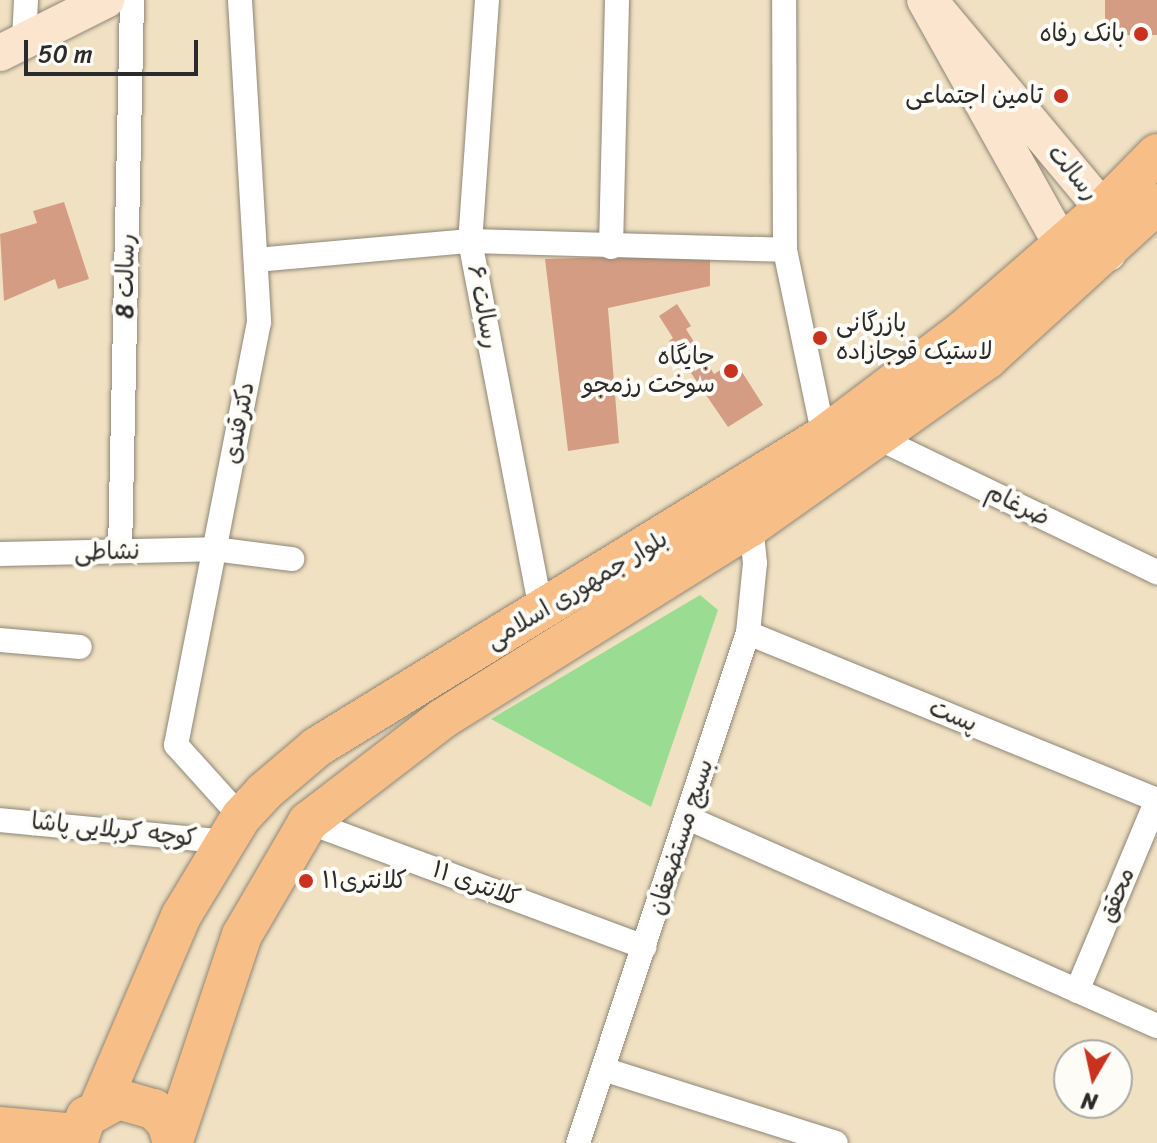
<!DOCTYPE html>
<html>
<head>
<meta charset="utf-8">
<style>
  body { margin:0 }
  #map { position:relative; width:1157px; height:1143px; overflow:hidden; background:#f1e1c3; font-family:Sriracha,"Playpen Sans Arabic",sans-serif }
  div>[style] { position:absolute }
  [style*='--x'] { left:calc(var(--x)*1px); top:calc(var(--y)*1px); width:calc(var(--w)*1px); rotate:calc(var(--a)*1deg) }
  .green>* { inset:0; background:#9bdc93 }
  .building>* { inset:0; background:#d49d83; transform-origin:0 0 }
  .roads { filter:drop-shadow(0 0 2px #8e8677) drop-shadow(0 0 2px #8e8677) }
  .minor>* { height:24px; margin:-12px; padding:0 12px; transform-origin:12px; border-radius:12px; background:#fff }
  .secondary>* { height:36px; margin:-18px; padding:0 18px; transform-origin:18px; border-radius:18px; background:#fce5cf }
  .primary>* { height:40px; margin:-20px; padding:0 20px; transform-origin:20px; border-radius:20px; background:#f7be87 }
  .dots>* { width:22px; height:22px; translate:-50% -50%; box-sizing:border-box; border:4px solid #fdfcf7; border-radius:50% }
  span { translate:-50% -50%; white-space:nowrap; text-align:center; line-height:1.15; -webkit-text-stroke:8px #fdfcf7; paint-order:stroke }
  .poi-label { font-size:24px; color:#2b2b2b }
  .right { translate:-100% -50%; text-align:right }
  .left { translate:0 -50%; text-align:left }
  .street-label { font-size:24px; color:#2b2b2b }
  .north { position:absolute; left:1053px; top:1039px; width:80px; height:80px; box-sizing:border-box; background:#fdfcf7; border:2px solid #a9a8a5; border-radius:50%; rotate:189deg; font-size:22px; font-weight:700; line-height:32px; text-align:center; color:#2b2b2b }
  .north::after { content:''; display:block; margin:auto; width:28px; height:36px; background:#c8321e; clip-path:polygon(50% 0,100% 100%,50% 72%,0 100%) }
  .scale { position:absolute; left:24px; top:40px; width:174px; height:36px; box-sizing:border-box; border:4px solid #2b2b2b; border-top:0; padding-left:10px; font-size:24px; line-height:28px; white-space:nowrap; color:#2b2b2b; -webkit-text-stroke:6px #fdfcf7; paint-order:stroke }
</style>
</head>
<body>
<div id="map">
  <div class="green">
    <div style="clip-path:polygon(700px 595px,718px 610px,651px 807px,491px 719px)"></div>
  </div>
  <div class="building">
    <div style="left:1105px;top:0;width:52px;height:35px"></div>
    <div style="clip-path:polygon(64px 202px,89px 279px,58px 289px,55px 279px,4px 301px,0 234px,37px 223px,33px 211px)"></div>
    <div style="clip-path:polygon(710px 254px,710px 286px,608px 308px,619px 443px,568px 451px,545px 259px)"></div>
    <div style="clip-path:polygon(677px 304px,691px 326px,686px 329px,714px 374px,735px 361px,763px 405px,728px 427px,669px 341px,673px 338px,659px 316px)"></div>
  </div>
  <div class="roads">
    <div class="minor">
      <div style="--x:240;--y:0;--w:323;--a:86.6"></div>
      <div style="--x:259;--y:322;--w:431;--a:101.1"></div>
      <div style="--x:176;--y:745;--w:97;--a:47.9"></div>
      <div style="--x:487;--y:0;--w:242;--a:94"></div>
      <div style="--x:470;--y:241;--w:376;--a:79.1"></div>
      <div style="--x:24;--y:41;--w:41;--a:-87.2"></div>
      <div style="--x:611;--y:247;--w:247;--a:-88.6"></div>
      <div style="--x:785;--y:250;--w:190;--a:78.2"></div>
      <div style="--x:256;--y:260;--w:215;--a:-5.1"></div>
      <div style="--x:470;--y:241;--w:315;--a:1.6"></div>
      <div style="--x:785;--y:250;--w:250;--a:-90.2"></div>
      <div style="--x:878;--y:438;--w:310;--a:25.7"></div>
      <div style="--x:120;--y:551;--w:551;--a:-88.75"></div>
      <div style="--x:0;--y:554;--w:214;--a:-1.3"></div>
      <div style="--x:214;--y:549;--w:79;--a:7.3"></div>
      <div style="--x:748;--y:633;--w:442;--a:22.2"></div>
      <div style="--x:0;--y:640;--w:80;--a:5"></div>
      <div style="--x:688;--y:818;--w:513;--a:23.92"></div>
      <div style="--x:0;--y:820;--w:229;--a:5.5"></div>
      <div style="--x:308;--y:822;--w:359;--a:20.4"></div>
      <div style="--x:1077;--y:991;--w:207;--a:-67.3"></div>
      <div style="--x:603;--y:1069;--w:244;--a:17.6"></div>
      <div style="--x:578;--y:1143;--w:538;--a:-71.57"></div>
      <div style="--x:748;--y:633;--w:70;--a:-84.3"></div>
      <div style="--x:755;--y:563;--w:37;--a:-96"></div>
    </div>
    <div class="secondary">
      <div style="--x:925;--y:0;--w:278;--a:60.8"></div>
      <div style="--x:1061;--y:243;--w:48;--a:12"></div>
      <div style="--x:1108;--y:253;--w:44;--a:-96.5"></div>
      <div style="--x:1103;--y:209;--w:272;--a:-129.8"></div>
      <div style="--x:0;--y:53;--w:119;--a:-26.6"></div>
    </div>
    <div class="primary">
      <div style="--x:100;--y:1105;--w:206;--a:-66.8"></div>
      <div style="--x:181;--y:916;--w:116;--a:-58.8"></div>
      <div style="--x:241;--y:817;--w:34;--a:-47"></div>
      <div style="--x:264;--y:792;--w:70;--a:-40.3"></div>
      <div style="--x:317;--y:747;--w:595;--a:-31.53"></div>
      <div style="--x:824;--y:436;--w:176;--a:-37.1"></div>
      <div style="--x:964;--y:330;--w:184;--a:-41"></div>
      <div style="--x:1103;--y:209;--w:77;--a:-45.5"></div>
      <div style="--x:0;--y:1127;--w:77;--a:5.2"></div>
      <div style="--x:173;--y:1141;--w:217;--a:-71.5"></div>
      <div style="--x:242;--y:935;--w:131;--a:-59.7"></div>
      <div style="--x:308;--y:822;--w:169;--a:-37.5"></div>
      <div style="--x:442;--y:719;--w:364;--a:-32"></div>
      <div style="--x:751;--y:526;--w:289;--a:-35.3"></div>
      <div style="--x:987;--y:359;--w:230;--a:-42.4"></div>
      <div style="--x:77;--y:1143;--w:28;--a:-71"></div>
      <div style="--x:86;--y:1117;--w:37;--a:-29"></div>
      <div style="--x:118;--y:1099;--w:37;--a:16"></div>
      <div style="--x:154;--y:1109;--w:19;--a:47"></div>
      <div style="--x:167;--y:1123;--w:21;--a:73"></div>
    </div>
  </div>
  <div class="dots">
    <div style="left:1141px;top:34px;background:#c8321e"></div>
    <div style="left:1061px;top:96px;background:#c8321e"></div>
    <div style="left:820px;top:338px;background:#c8321e"></div>
    <div style="left:731px;top:371px;background:#c8321e"></div>
    <div style="left:306px;top:881px;background:#c8321e"></div>
  </div>
  <div class="poi-label">
    <span class="right" style="left:1125px;top:34px">بانک رفاه</span>
    <span class="right" style="left:1043px;top:96px">تامین اجتماعی</span>
    <span class="left" style="left:836px;top:338px">بازرگانی<br>لاستیک قوجازاده</span>
    <span class="right" style="left:715px;top:371px">جایگاه<br>سوخت رزمجو</span>
    <span class="left" style="left:322px;top:881px">کلانتری۱۱</span>
  </div>
  <div class="street-label">
    <span style="left:1073px;top:173px;rotate:50deg">رسالت</span>
    <span style="left:126px;top:276px;rotate:-89deg">رسالت 8</span>
    <span style="left:483px;top:307px;rotate:79deg">رسالت ۶</span>
    <span style="left:239px;top:423px;rotate:-79deg">دکترقندی</span>
    <span style="left:1018px;top:505px;rotate:26deg">ضرغام</span>
    <span style="left:107px;top:552px;rotate:-1deg">نشاطی</span>
    <span style="left:577px;top:590px;rotate:-31deg">بلوار جمهوری اسلامی</span>
    <span style="left:953px;top:716px;rotate:22deg">پست</span>
    <span style="left:114px;top:830px;rotate:6deg">کوچه کربلایی پاشا</span>
    <span style="left:681px;top:837px;rotate:-72deg">بسیج مستضعفان</span>
    <span style="left:476px;top:884px;rotate:20deg">کلانتری ۱۱</span>
    <span style="left:1117px;top:895px;rotate:-67deg">محقق</span>
  </div>
  <div class="north">N</div>
  <div class="scale">50 m</div>
</div>
</body>
</html>
